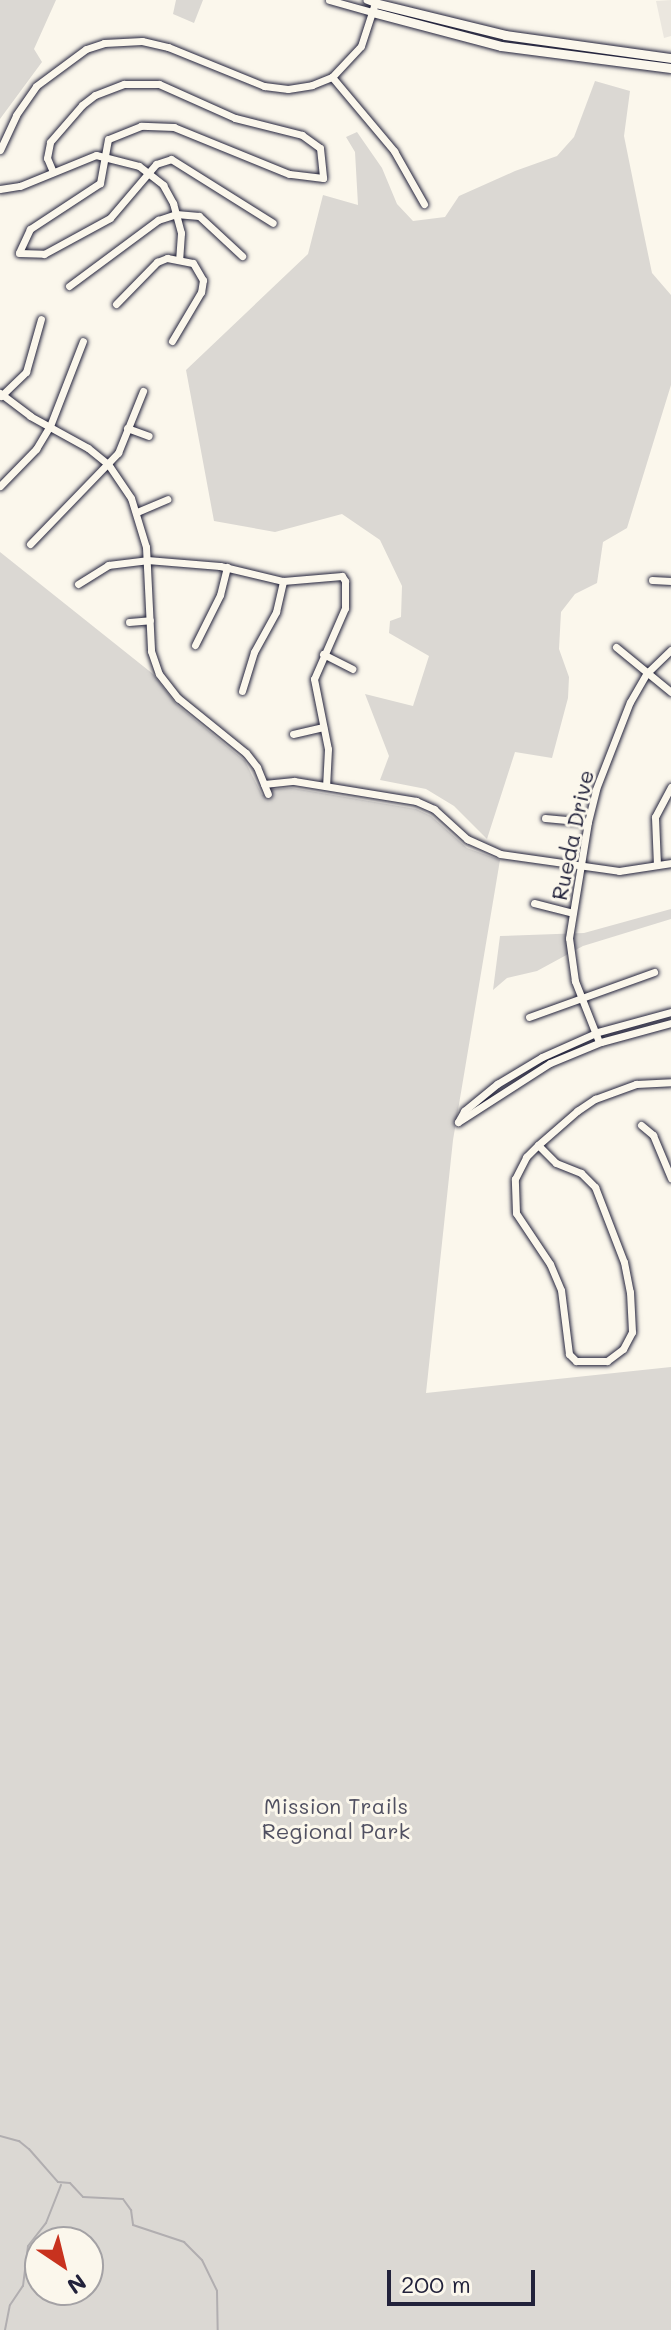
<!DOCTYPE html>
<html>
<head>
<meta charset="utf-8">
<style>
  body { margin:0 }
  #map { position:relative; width:671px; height:2330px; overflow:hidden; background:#fbf7ec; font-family:Mali,sans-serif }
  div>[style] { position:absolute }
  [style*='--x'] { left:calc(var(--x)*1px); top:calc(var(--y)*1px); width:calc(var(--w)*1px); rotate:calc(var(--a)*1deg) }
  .built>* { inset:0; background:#ebe7df }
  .green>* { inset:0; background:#dbd8d3 }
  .stream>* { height:2px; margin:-1px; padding:0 1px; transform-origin:1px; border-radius:1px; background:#b1aeb0 }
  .roads { filter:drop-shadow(0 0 2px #22223b) drop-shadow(0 0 2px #22223b) }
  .minor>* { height:7px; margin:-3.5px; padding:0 3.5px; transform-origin:3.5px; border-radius:3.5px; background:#fbf7ec }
  .major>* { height:9px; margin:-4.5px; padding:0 4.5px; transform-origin:4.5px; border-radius:4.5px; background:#fbf7ec }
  span { translate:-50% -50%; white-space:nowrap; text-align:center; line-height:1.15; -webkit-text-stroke:6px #fbf7ec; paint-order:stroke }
  .street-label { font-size:22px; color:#22223b }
  .park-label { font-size:22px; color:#505061 }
  .north { position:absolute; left:24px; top:2226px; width:80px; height:80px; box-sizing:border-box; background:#fbf7ec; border:2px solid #a4a2a5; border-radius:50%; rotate:145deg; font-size:22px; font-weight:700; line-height:32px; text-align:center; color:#22223b }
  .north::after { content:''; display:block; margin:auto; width:28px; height:36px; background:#c8321e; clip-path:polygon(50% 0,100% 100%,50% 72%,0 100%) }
  .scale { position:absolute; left:387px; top:2270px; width:148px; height:36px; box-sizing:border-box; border:4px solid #22223b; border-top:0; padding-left:10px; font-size:24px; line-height:28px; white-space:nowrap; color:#22223b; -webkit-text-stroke:6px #fbf7ec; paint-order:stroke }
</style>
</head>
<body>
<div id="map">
  <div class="built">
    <div style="clip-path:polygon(671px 0,671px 36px,664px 38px,656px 1px)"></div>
  </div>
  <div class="green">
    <div style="clip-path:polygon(0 0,56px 0,34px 49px,42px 62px,0 119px)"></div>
    <div style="clip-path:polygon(176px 0,203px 0,194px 23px,173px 14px)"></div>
    <div style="clip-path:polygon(595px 81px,630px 91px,624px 136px,642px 225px,652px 273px,671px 295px,671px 385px,627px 528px,603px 542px,597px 583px,575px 594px,561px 612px,559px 649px,569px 677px,568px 698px,552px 758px,515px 752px,487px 839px,454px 806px,426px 789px,380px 780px,389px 756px,365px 694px,413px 706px,429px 656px,389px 633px,390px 621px,401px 617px,402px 586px,380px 540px,342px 514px,275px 532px,214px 521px,186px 370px,308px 254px,323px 195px,358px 205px,355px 152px,346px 137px,357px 132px,382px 168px,397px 204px,413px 221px,445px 217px,459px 196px,515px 171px,557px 156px,574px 137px)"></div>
    <div style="clip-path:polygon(evenodd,0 552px,153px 674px,176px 704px,245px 761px,262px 795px,274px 789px,292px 788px,416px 809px,431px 816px,467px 848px,500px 860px,453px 1140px,426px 1393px,671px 1367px,671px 2330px,0 2330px,0 552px,40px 2242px,88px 2242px,88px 2290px,40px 2290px,40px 2242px)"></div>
    <div style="clip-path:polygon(671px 909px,671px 919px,583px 946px,537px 971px,507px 978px,493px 990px,500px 936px,584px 933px)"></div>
  </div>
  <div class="stream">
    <div style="--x:0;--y:2136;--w:20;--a:15"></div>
    <div style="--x:19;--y:2141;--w:13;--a:39"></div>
    <div style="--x:29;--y:2149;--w:44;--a:48.7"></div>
    <div style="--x:58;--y:2182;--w:12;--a:5"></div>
    <div style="--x:70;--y:2183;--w:19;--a:47"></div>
    <div style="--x:83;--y:2197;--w:40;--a:2.9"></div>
    <div style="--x:123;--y:2199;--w:14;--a:54"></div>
    <div style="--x:131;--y:2210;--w:15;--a:82"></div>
    <div style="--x:133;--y:2225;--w:54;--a:18.4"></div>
    <div style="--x:184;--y:2242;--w:25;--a:45"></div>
    <div style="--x:202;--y:2260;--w:34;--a:64"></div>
    <div style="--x:217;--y:2291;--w:39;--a:89"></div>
    <div style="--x:5;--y:2330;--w:25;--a:-79"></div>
    <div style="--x:10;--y:2305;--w:23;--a:-56"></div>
    <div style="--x:23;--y:2286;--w:40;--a:-82.9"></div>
    <div style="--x:28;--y:2246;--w:29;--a:-52"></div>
    <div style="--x:46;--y:2223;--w:41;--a:-68.5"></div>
  </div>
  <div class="roads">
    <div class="minor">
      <div style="--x:329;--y:0;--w:45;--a:15.6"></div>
      <div style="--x:332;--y:77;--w:97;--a:50"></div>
      <div style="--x:394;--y:151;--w:61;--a:60.5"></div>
      <div style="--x:0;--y:150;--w:38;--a:-65"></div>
      <div style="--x:16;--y:115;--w:35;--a:-55"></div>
      <div style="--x:36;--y:86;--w:62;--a:-36.5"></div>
      <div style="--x:86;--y:49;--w:19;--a:-18"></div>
      <div style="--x:104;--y:43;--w:38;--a:-3"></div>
      <div style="--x:142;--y:41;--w:27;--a:13"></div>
      <div style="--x:168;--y:47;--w:104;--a:22.1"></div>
      <div style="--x:264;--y:86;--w:24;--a:7"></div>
      <div style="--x:288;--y:89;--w:24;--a:-9"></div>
      <div style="--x:312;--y:85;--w:22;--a:-22"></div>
      <div style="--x:332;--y:77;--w:42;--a:-46.9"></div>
      <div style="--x:361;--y:46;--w:45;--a:-72"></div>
      <div style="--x:375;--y:3;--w:9;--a:-159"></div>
      <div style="--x:53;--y:172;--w:15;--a:-113"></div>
      <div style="--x:47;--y:158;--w:16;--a:-79"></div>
      <div style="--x:50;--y:142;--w:49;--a:-49.1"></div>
      <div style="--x:82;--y:105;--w:16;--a:-38"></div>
      <div style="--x:95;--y:95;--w:31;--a:-21"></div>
      <div style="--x:124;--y:84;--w:35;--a:0"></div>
      <div style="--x:159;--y:84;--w:83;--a:24.1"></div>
      <div style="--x:235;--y:118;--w:69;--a:14.2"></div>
      <div style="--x:302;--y:135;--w:22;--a:36"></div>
      <div style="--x:320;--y:148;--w:30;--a:84"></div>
      <div style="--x:323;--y:178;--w:34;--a:-173"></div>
      <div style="--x:289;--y:174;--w:124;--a:-157.8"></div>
      <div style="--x:174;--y:127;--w:33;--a:-178"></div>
      <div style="--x:141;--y:126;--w:35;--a:158"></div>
      <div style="--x:108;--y:139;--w:45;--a:100.3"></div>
      <div style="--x:100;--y:183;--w:84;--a:146.7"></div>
      <div style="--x:30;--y:229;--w:26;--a:115"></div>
      <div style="--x:19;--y:253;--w:25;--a:2"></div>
      <div style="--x:44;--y:254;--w:75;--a:-28.6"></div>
      <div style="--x:110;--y:218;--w:71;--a:-49.6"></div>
      <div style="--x:156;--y:164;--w:16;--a:-18"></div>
      <div style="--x:171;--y:159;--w:120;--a:32.1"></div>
      <div style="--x:0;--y:189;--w:20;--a:-9"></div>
      <div style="--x:20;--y:186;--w:82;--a:-22.2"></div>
      <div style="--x:96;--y:155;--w:44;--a:14.3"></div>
      <div style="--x:139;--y:166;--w:31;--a:38"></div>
      <div style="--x:163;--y:185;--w:21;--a:61"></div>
      <div style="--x:173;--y:203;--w:31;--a:75"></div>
      <div style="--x:181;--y:233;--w:26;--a:94"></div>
      <div style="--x:69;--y:286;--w:111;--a:-36.6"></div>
      <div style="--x:158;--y:220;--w:19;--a:-18"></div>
      <div style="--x:176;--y:214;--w:23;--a:5"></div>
      <div style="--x:199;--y:216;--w:59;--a:42.9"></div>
      <div style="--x:116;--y:304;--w:59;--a:-45.7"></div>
      <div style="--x:157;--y:262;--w:11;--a:-22"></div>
      <div style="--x:167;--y:258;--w:26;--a:11"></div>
      <div style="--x:193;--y:263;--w:20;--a:60"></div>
      <div style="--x:203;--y:280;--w:12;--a:99"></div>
      <div style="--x:201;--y:292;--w:57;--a:120.6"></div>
      <div style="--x:0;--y:393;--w:38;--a:37"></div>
      <div style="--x:30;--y:416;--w:66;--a:28.9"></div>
      <div style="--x:88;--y:448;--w:26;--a:39"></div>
      <div style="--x:108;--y:464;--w:41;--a:55.9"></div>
      <div style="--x:131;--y:498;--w:51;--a:73"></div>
      <div style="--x:146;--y:547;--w:104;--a:87.2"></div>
      <div style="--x:151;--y:651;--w:24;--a:71"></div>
      <div style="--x:159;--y:674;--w:31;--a:52"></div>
      <div style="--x:178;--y:698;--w:87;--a:39"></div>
      <div style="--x:246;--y:753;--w:18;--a:52"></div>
      <div style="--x:257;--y:767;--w:29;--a:68"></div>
      <div style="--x:1;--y:396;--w:35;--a:-44"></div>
      <div style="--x:26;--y:372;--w:55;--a:-74.2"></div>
      <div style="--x:127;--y:428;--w:23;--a:20"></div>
      <div style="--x:0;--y:486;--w:52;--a:-45.8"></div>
      <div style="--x:36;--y:449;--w:27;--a:-59"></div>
      <div style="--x:50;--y:426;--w:91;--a:-68.8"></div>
      <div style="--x:137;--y:512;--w:33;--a:-23"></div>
      <div style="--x:30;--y:544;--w:127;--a:-46"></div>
      <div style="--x:118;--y:453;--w:67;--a:-68"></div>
      <div style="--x:652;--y:580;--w:19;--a:3"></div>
      <div style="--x:78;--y:584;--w:36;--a:-32"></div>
      <div style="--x:108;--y:565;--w:39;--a:-7"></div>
      <div style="--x:147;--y:560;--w:73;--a:4.7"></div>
      <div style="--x:220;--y:566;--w:65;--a:13.4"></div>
      <div style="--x:283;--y:581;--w:59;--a:-4.8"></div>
      <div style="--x:342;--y:576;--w:6;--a:59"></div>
      <div style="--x:345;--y:581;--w:27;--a:90"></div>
      <div style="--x:345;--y:608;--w:77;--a:113.6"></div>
      <div style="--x:314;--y:679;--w:71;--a:78.7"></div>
      <div style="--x:328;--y:749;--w:37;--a:93"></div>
      <div style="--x:129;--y:622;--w:21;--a:-5"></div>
      <div style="--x:195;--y:645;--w:56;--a:-63.4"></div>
      <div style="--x:220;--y:595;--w:29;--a:-76"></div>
      <div style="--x:616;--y:647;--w:71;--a:39.3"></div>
      <div style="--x:323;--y:654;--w:33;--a:27"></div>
      <div style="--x:242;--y:691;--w:41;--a:-72.9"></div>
      <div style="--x:254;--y:652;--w:46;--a:-61.2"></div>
      <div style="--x:276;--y:612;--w:32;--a:-77"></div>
      <div style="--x:293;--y:734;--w:31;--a:-13"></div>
      <div style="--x:264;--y:784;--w:30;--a:-6"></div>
      <div style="--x:294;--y:781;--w:124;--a:9.3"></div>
      <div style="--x:416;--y:801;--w:20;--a:24"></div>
      <div style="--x:434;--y:809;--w:45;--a:42.3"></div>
      <div style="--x:467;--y:839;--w:36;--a:24"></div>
      <div style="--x:500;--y:854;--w:120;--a:8.1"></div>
      <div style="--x:619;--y:871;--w:53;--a:-8.7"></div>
      <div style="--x:545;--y:818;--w:43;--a:5.3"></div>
      <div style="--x:657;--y:865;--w:48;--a:-92.4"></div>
      <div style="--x:655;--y:817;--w:34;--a:-62"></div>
      <div style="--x:534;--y:903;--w:40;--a:14.4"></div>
      <div style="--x:529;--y:1017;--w:133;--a:-19.8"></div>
      <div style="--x:599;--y:1042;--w:66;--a:-111.5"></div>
      <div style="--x:575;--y:981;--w:43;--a:-97.9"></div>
      <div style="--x:569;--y:938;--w:118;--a:-80.7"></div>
      <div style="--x:588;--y:822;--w:34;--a:-76"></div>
      <div style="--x:596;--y:789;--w:93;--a:-68.7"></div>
      <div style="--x:630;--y:702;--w:34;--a:-60"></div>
      <div style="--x:647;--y:673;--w:33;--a:-44"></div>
      <div style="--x:458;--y:1122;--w:13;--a:-61"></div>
      <div style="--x:464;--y:1111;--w:43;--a:-39.3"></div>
      <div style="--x:497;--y:1084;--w:52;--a:-31"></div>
      <div style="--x:542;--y:1057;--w:61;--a:-24.1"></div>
      <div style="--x:598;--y:1032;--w:76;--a:-15.3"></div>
      <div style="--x:458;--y:1122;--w:109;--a:-32.7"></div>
      <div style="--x:550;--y:1063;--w:55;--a:-22.4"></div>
      <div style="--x:601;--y:1042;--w:73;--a:-15.2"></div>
      <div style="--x:641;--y:1125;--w:16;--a:40"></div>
      <div style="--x:653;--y:1135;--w:47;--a:67.3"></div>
      <div style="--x:538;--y:1145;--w:25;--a:45"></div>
      <div style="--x:556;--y:1163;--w:27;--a:22"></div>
      <div style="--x:581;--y:1173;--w:20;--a:45"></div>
      <div style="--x:595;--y:1187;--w:80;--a:68.9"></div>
      <div style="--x:624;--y:1262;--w:31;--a:79"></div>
      <div style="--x:630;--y:1292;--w:40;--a:87.1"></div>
      <div style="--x:632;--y:1332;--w:19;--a:118"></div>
      <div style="--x:623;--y:1349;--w:20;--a:143"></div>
      <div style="--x:607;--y:1361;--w:31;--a:180"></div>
      <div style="--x:576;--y:1361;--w:10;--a:-135"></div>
      <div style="--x:569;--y:1354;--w:64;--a:-97.1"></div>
      <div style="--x:561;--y:1290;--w:28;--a:-113"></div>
      <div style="--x:550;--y:1264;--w:61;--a:-123.7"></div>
      <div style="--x:516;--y:1213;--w:34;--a:-92"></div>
      <div style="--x:515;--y:1179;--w:25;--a:-63"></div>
      <div style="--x:526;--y:1157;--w:17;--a:-45"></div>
      <div style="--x:538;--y:1145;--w:52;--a:-41.1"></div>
      <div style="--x:577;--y:1111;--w:22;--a:-34"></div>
      <div style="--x:595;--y:1099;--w:44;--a:-20.1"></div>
      <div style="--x:636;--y:1084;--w:35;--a:-3"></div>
    </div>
    <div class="major">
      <div style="--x:375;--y:3;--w:134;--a:13.8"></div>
      <div style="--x:505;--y:35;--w:168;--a:7.9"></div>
      <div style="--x:372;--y:12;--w:133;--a:14.8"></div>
      <div style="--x:501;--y:46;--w:171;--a:7.4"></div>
    </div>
  </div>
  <div class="street-label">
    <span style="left:572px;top:835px;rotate:-78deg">Rueda Drive</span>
  </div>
  <div class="park-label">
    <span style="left:336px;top:1818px">Mission Trails<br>Regional Park</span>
  </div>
  <div class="north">N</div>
  <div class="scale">200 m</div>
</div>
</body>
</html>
